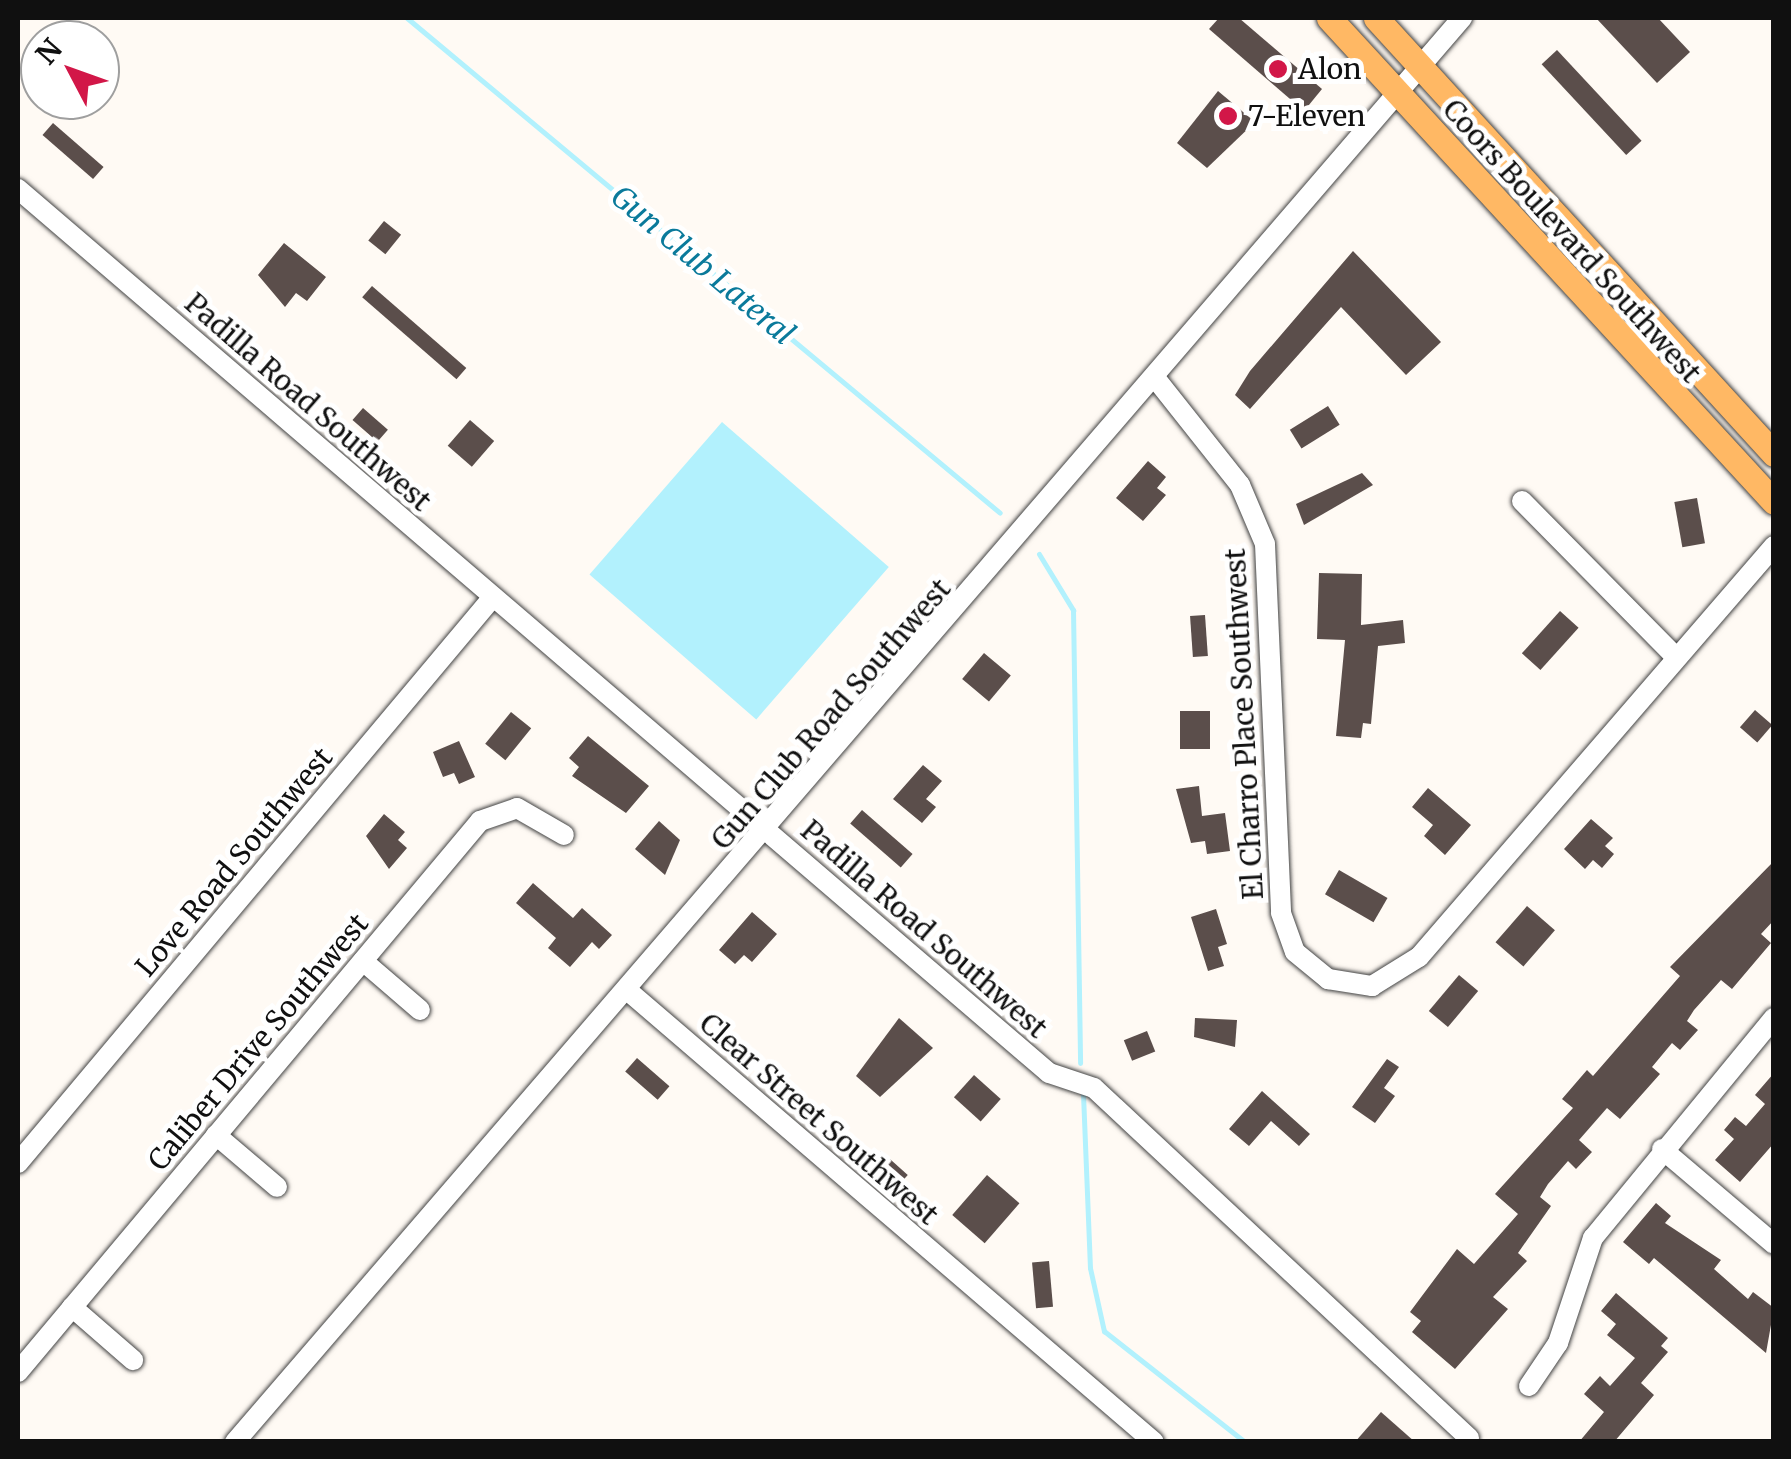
<!DOCTYPE html>
<html>
<head>
<meta charset="utf-8">
<style>
  body { margin:0 }
  #map { position:relative; width:1791px; height:1459px; overflow:hidden; background:#fffaf4; font-family:Merriweather,serif }
  div>[style] { position:absolute }
  [style*='--x'] { left:calc(var(--x)*1px); top:calc(var(--y)*1px); width:calc(var(--w)*1px); rotate:calc(var(--a)*1deg) }
  .water>* { inset:0; background:#b2f1fd; transform-origin:0 0 }
  .stream>* { height:5px; margin:-2.5px; padding:0 2.5px; transform-origin:2.5px; border-radius:2.5px; background:#b2f1fd }
  .building>* { inset:0; background:#5b4e4b; transform-origin:0 0 }
  .roads { filter:drop-shadow(0 0 2px #434343) drop-shadow(0 0 2px #434343) }
  .minor>* { height:20px; margin:-10px; padding:0 10px; transform-origin:10px; border-radius:10px; background:#fff }
  .major>* { height:25px; margin:-12.5px; padding:0 12.5px; transform-origin:12.5px; border-radius:12.5px; background:#ffb864 }
  .dots>* { width:28px; height:28px; translate:-50% -50%; box-sizing:border-box; border:5px solid #fff; border-radius:50% }
  span { translate:-50% -50%; white-space:nowrap; text-align:center; line-height:1.15; -webkit-text-stroke:10px #fff; paint-order:stroke }
  .poi-label { font-size:28px; color:#101010 }
  .left { translate:0 -50%; text-align:left }
  .street-label { font-size:28px; color:#101010 }
  .water-label { font-size:30px; color:#0a7a9b; font-style:italic }
  .frame { position:absolute; inset:0; border:20px solid #101010; pointer-events:none }
  .north { position:absolute; left:20px; top:20px; width:100px; height:100px; box-sizing:border-box; background:#fff; border:2px solid #9f9f9f; border-radius:50%; rotate:311deg; font-size:28px; font-weight:700; line-height:40px; text-align:center; color:#101010 }
  .north::after { content:''; display:block; margin:auto; width:35px; height:45px; background:#d21748; clip-path:polygon(50% 0,100% 100%,50% 72%,0 100%) }
</style>
</head>
<body>
<div id="map">
  <div class="water">
    <div style="left:722px;top:422px;width:221px;height:202px;rotate:41deg"></div>
  </div>
  <div class="stream">
    <div style="--x:407;--y:18;--w:772;--a:39.85"></div>
    <div style="--x:1039;--y:554;--w:66;--a:58.7"></div>
    <div style="--x:1073;--y:610;--w:453;--a:89.1"></div>
    <div style="--x:1083;--y:1094;--w:174;--a:87.7"></div>
    <div style="--x:1090;--y:1268;--w:65;--a:77.5"></div>
    <div style="--x:1104;--y:1331;--w:179;--a:38.2"></div>
  </div>
  <div class="building">
    <div style="clip-path:polygon(1219px 18px,1239px 18px,1322px 89px,1304px 111px,1209px 29px)"></div>
    <div style="clip-path:polygon(1596px 18px,1658px 18px,1690px 52px,1657px 83px)"></div>
    <div style="left:1557px;top:50px;width:124px;height:21px;rotate:47deg"></div>
    <div style="clip-path:polygon(1218px 91px,1255px 122px,1207px 168px,1177px 143px)"></div>
    <div style="left:53px;top:123px;width:67px;height:16px;rotate:41deg"></div>
    <div style="left:384px;top:221px;width:22px;height:25px;rotate:39deg"></div>
    <div style="clip-path:polygon(284px 243px,326px 277px,307px 301px,296px 293px,285px 307px,258px 275px)"></div>
    <div style="clip-path:polygon(1353px 251px,1441px 342px,1406px 375px,1341px 307px,1250px 409px,1235px 395px,1250px 371px)"></div>
    <div style="left:372px;top:286px;width:125px;height:15px;rotate:41deg"></div>
    <div style="left:1328px;top:406px;width:22px;height:45px;rotate:58deg"></div>
    <div style="left:363px;top:408px;width:33px;height:16px;rotate:41deg"></div>
    <div style="left:470px;top:420px;width:32px;height:34px;rotate:41deg"></div>
    <div style="clip-path:polygon(1148px 461px,1166px 477px,1157px 488px,1166px 495px,1143px 521px,1116px 498px)"></div>
    <div style="clip-path:polygon(1362px 473px,1373px 485px,1304px 525px,1296px 504px)"></div>
    <div style="left:1697px;top:498px;width:46px;height:23px;rotate:80deg"></div>
    <div style="clip-path:polygon(1319px 573px,1362px 574px,1361px 625px,1403px 620px,1405px 643px,1378px 646px,1371px 724px,1363px 723px,1361px 738px,1336px 736px,1345px 640px,1317px 639px)"></div>
    <div style="left:1560px;top:611px;width:25px;height:57px;rotate:42deg"></div>
    <div style="left:1205px;top:615px;width:41px;height:15px;rotate:86deg"></div>
    <div style="left:984px;top:653px;width:35px;height:34px;rotate:40deg"></div>
    <div style="left:1755px;top:710px;width:23px;height:23px;rotate:41deg"></div>
    <div style="left:1210px;top:711px;width:38px;height:30px;rotate:90deg"></div>
    <div style="left:511px;top:712px;width:26px;height:41px;rotate:39deg"></div>
    <div style="clip-path:polygon(588px 736px,649px 786px,626px 813px,572px 776px,579px 767px,569px 758px)"></div>
    <div style="clip-path:polygon(459px 741px,475px 777px,459px 784px,454px 773px,443px 777px,433px 752px)"></div>
    <div style="clip-path:polygon(923px 765px,942px 781px,926px 799px,936px 807px,922px 823px,893px 799px)"></div>
    <div style="clip-path:polygon(1199px 786px,1202px 816px,1225px 813px,1230px 851px,1207px 854px,1205px 841px,1191px 843px,1176px 789px)"></div>
    <div style="clip-path:polygon(1428px 788px,1471px 825px,1445px 855px,1424px 836px,1433px 825px,1412px 807px)"></div>
    <div style="left:862px;top:810px;width:67px;height:18px;rotate:41deg"></div>
    <div style="clip-path:polygon(384px 814px,405px 832px,398px 840px,407px 848px,389px 869px,366px 836px)"></div>
    <div style="clip-path:polygon(1591px 819px,1613px 838px,1605px 846px,1614px 854px,1602px 868px,1593px 860px,1585px 869px,1564px 849px)"></div>
    <div style="clip-path:polygon(659px 821px,680px 840px,665px 875px,635px 849px)"></div>
    <div style="clip-path:polygon(1774px 861px,1774px 920px,1761px 934px,1771px 943px,1732px 989px,1721px 980px,1694px 1010px,1687px 1021px,1698px 1030px,1680px 1050px,1672px 1043px,1652px 1067px,1660px 1074px,1620px 1119px,1607px 1108px,1579px 1140px,1592px 1152px,1576px 1169px,1568px 1161px,1548px 1184px,1540px 1197px,1551px 1206px,1518px 1253px,1527px 1261px,1493px 1297px,1508px 1309px,1455px 1369px,1412px 1332px,1421px 1321px,1410px 1312px,1457px 1249px,1474px 1264px,1518px 1214px,1495px 1194px,1573px 1108px,1562px 1099px,1587px 1070px,1593px 1076px,1680px 976px,1670px 967px)"></div>
    <div style="left:1339px;top:870px;width:56px;height:28px;rotate:30deg"></div>
    <div style="clip-path:polygon(533px 883px,573px 918px,582px 908px,612px 935px,599px 949px,592px 942px,570px 967px,548px 948px,556px 938px,516px 903px)"></div>
    <div style="left:1527px;top:906px;width:37px;height:48px;rotate:41deg"></div>
    <div style="clip-path:polygon(1216px 909px,1227px 944px,1218px 947px,1224px 966px,1208px 971px,1191px 917px)"></div>
    <div style="clip-path:polygon(752px 912px,777px 934px,752px 962px,744px 955px,735px 964px,719px 950px)"></div>
    <div style="left:1459px;top:975px;width:25px;height:47px;rotate:40deg"></div>
    <div style="clip-path:polygon(899px 1018px,933px 1048px,880px 1097px,856px 1076px)"></div>
    <div style="clip-path:polygon(1195px 1018px,1237px 1020px,1235px 1047px,1194px 1037px)"></div>
    <div style="left:1147px;top:1031px;width:22px;height:25px;rotate:68deg"></div>
    <div style="left:637px;top:1058px;width:43px;height:18px;rotate:41deg"></div>
    <div style="clip-path:polygon(1387px 1059px,1399px 1067px,1384px 1088px,1395px 1096px,1375px 1123px,1352px 1107px)"></div>
    <div style="clip-path:polygon(1774px 1073px,1774px 1143px,1740px 1182px,1715px 1160px,1734px 1139px,1724px 1130px,1735px 1117px,1746px 1126px,1765px 1104px,1755px 1095px)"></div>
    <div style="left:974px;top:1075px;width:36px;height:30px;rotate:42deg"></div>
    <div style="clip-path:polygon(1262px 1091px,1310px 1134px,1299px 1146px,1271px 1121px,1249px 1146px,1229px 1129px)"></div>
    <div style="left:881px;top:1151px;width:36px;height:28px;rotate:42deg"></div>
    <div style="left:987px;top:1175px;width:43px;height:53px;rotate:41deg"></div>
    <div style="clip-path:polygon(1656px 1203px,1671px 1216px,1665px 1223px,1721px 1260px,1714px 1269px,1748px 1299px,1753px 1292px,1774px 1308px,1766px 1353px,1654px 1258px,1649px 1264px,1623px 1242px)"></div>
    <div style="left:1049px;top:1261px;width:46px;height:17px;rotate:85deg"></div>
    <div style="clip-path:polygon(1616px 1293px,1668px 1338px,1661px 1346px,1668px 1352px,1641px 1383px,1654px 1395px,1614px 1442px,1579px 1442px,1604px 1412px,1584px 1394px,1600px 1376px,1610px 1386px,1635px 1358px,1607px 1335px,1616px 1324px,1601px 1311px)"></div>
    <div style="clip-path:polygon(1381px 1412px,1415px 1442px,1355px 1442px)"></div>
  </div>
  <div class="roads">
    <div class="minor">
      <div style="--x:18;--y:189;--w:1358;--a:40.61"></div>
      <div style="--x:1049;--y:1073;--w:47;--a:18.4"></div>
      <div style="--x:1094;--y:1088;--w:513;--a:43.03"></div>
      <div style="--x:1156;--y:379;--w:135;--a:51.6"></div>
      <div style="--x:1240;--y:485;--w:64;--a:67"></div>
      <div style="--x:1265;--y:544;--w:369;--a:87.5"></div>
      <div style="--x:1281;--y:913;--w:41;--a:70.3"></div>
      <div style="--x:1295;--y:952;--w:43;--a:39.3"></div>
      <div style="--x:1328;--y:979;--w:45;--a:9"></div>
      <div style="--x:1372;--y:986;--w:55;--a:-31.7"></div>
      <div style="--x:1419;--y:957;--w:543;--a:-49.18"></div>
      <div style="--x:1522;--y:501;--w:218;--a:45.4"></div>
      <div style="--x:363;--y:961;--w:75;--a:40.7"></div>
      <div style="--x:627;--y:990;--w:694;--a:40.62"></div>
      <div style="--x:216;--y:1135;--w:80;--a:40.4"></div>
      <div style="--x:1662;--y:1149;--w:147;--a:40.3"></div>
      <div style="--x:18;--y:1163;--w:739;--a:-50"></div>
      <div style="--x:72;--y:1307;--w:81;--a:41"></div>
      <div style="--x:18;--y:1372;--w:719;--a:-50.02"></div>
      <div style="--x:480;--y:821;--w:39;--a:-19"></div>
      <div style="--x:517;--y:808;--w:54;--a:29.9"></div>
      <div style="--x:1529;--y:1386;--w:52;--a:-56"></div>
      <div style="--x:1558;--y:1343;--w:111;--a:-71.6"></div>
      <div style="--x:1593;--y:1238;--w:285;--a:-50.6"></div>
      <div style="--x:235;--y:1442;--w:1880;--a:-49.25"></div>
    </div>
    <div class="major">
      <div style="--x:1329;--y:18;--w:657;--a:47.4"></div>
      <div style="--x:1376;--y:18;--w:590;--a:47.61"></div>
    </div>
  </div>
  <div class="dots">
    <div style="left:1278px;top:69px;background:#d21748"></div>
    <div style="left:1228px;top:116px;background:#d21748"></div>
  </div>
  <div class="poi-label">
    <span class="left" style="left:1298px;top:69px">Alon</span>
    <span class="left" style="left:1248px;top:116px">7-Eleven</span>
  </div>
  <div class="street-label">
    <span style="left:1572px;top:241px;rotate:48deg">Coors Boulevard Southwest</span>
    <span style="left:308px;top:402px;rotate:41deg">Padilla Road Southwest</span>
    <span style="left:831px;top:714px;rotate:-49deg">Gun Club Road Southwest</span>
    <span style="left:1244px;top:724px;rotate:-93deg">El Charro Place Southwest</span>
    <span style="left:234px;top:862px;rotate:-50deg">Love Road Southwest</span>
    <span style="left:924px;top:929px;rotate:41deg">Padilla Road Southwest</span>
    <span style="left:258px;top:1042px;rotate:-50deg">Caliber Drive Southwest</span>
    <span style="left:819px;top:1119px;rotate:41deg">Clear Street Southwest</span>
  </div>
  <div class="water-label">
    <span style="left:703px;top:265px;rotate:40deg">Gun Club Lateral</span>
  </div>
  <div class="frame"></div>
  <div class="north">N</div>
</div>
</body>
</html>
